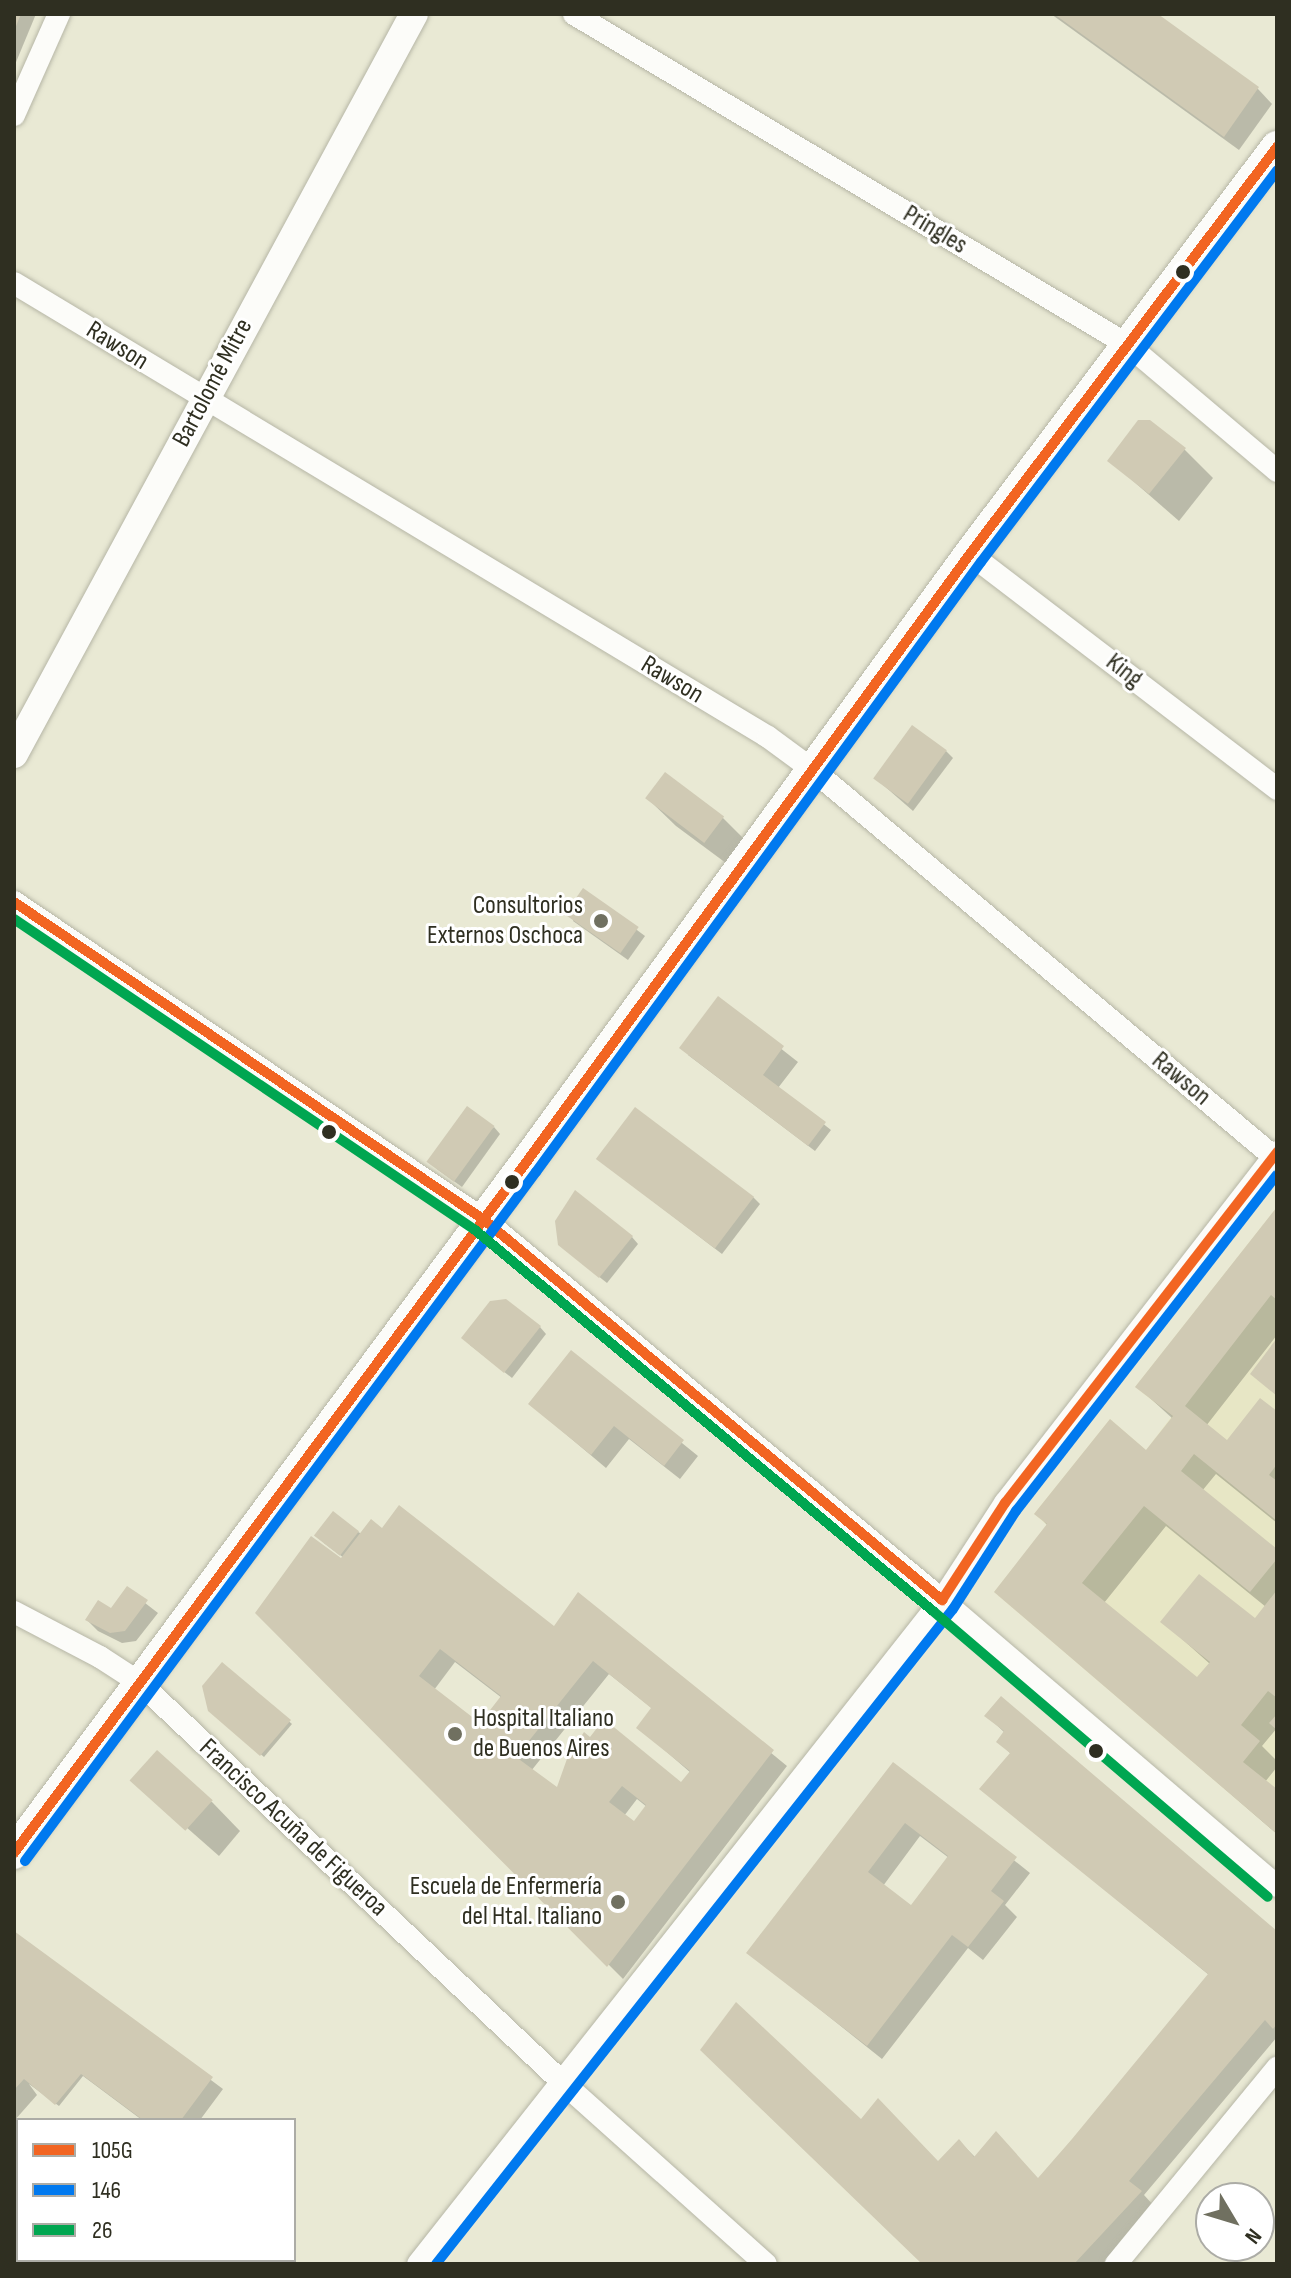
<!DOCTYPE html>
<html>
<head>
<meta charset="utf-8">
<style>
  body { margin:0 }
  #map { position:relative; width:1291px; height:2278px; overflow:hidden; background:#e9e9d4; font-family:"Sofia Sans Condensed",sans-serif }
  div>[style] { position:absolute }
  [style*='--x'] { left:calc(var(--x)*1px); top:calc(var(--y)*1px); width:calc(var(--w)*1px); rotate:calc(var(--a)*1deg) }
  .built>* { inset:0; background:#e7e6c5 }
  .shadow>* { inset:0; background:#0003 }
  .building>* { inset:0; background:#d0cab4; transform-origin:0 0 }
  .roads { filter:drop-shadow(0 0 2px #b6b6a6) drop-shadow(0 0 2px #b6b6a6) }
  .minor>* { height:22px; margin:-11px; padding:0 11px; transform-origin:11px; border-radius:11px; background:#fcfcf9 }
  .tertiary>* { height:28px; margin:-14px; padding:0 14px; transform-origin:14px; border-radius:14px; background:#fcfcf9 }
  .secondary>* { height:32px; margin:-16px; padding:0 16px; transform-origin:16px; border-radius:16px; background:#fcfcf9 }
  .bus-1>* { height:10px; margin:-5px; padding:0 5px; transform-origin:5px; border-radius:5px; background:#f26522 }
  .bus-2>* { height:10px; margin:-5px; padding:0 5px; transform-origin:5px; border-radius:5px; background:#0079ef }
  .bus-3>* { height:10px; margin:-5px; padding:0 5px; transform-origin:5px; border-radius:5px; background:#00a651 }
  .dots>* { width:22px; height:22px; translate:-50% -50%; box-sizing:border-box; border:4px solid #fff; border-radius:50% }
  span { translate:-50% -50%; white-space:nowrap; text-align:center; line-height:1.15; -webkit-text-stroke:6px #fff; paint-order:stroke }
  .street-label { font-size:26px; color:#2f2f21 }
  .poi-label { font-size:26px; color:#2f2f21 }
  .right { translate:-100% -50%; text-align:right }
  .left { translate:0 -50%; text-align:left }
  .frame { position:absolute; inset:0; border:16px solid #2f2f21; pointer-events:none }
  .legend { position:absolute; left:16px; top:2118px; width:280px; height:144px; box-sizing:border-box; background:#fff; border:2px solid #acaca6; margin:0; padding:10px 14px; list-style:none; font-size:24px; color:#2f2f21 }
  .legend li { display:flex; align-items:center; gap:16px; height:40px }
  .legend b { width:40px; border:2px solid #acaca6 }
  .north { position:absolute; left:1195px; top:2182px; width:80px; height:80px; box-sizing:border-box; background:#fff; border:2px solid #acaca6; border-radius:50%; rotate:128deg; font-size:22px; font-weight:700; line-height:32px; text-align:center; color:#2f2f21 }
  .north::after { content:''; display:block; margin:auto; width:28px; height:36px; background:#707060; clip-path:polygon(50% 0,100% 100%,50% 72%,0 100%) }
</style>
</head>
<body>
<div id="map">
  <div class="built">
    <div style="clip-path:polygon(1277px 1207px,1277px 1834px,994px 1592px,1047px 1525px,1034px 1514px,1110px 1419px,1146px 1450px,1172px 1416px,1135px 1387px)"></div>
  </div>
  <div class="shadow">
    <div style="clip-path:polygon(14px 14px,36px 14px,14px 67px)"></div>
    <div style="clip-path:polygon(1051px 14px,1154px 14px,1258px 89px,1272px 104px,1239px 150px)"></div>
    <div style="clip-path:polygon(1184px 449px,1213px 478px,1179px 521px,1109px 460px)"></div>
    <div style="clip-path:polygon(946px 751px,953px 758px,913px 811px,882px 784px)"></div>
    <div style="clip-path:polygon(647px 798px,722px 817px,751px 846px,734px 869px,676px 826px)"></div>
    <div style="clip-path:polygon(583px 890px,645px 936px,628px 960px,573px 921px)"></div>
    <div style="clip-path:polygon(718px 999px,798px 1062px,778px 1088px,831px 1130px,815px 1151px,688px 1055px)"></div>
    <div style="clip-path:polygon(494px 1127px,500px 1134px,462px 1187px,437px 1169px)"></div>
    <div style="clip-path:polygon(598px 1159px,753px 1197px,760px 1204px,722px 1254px)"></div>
    <div style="clip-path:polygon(evenodd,1277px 1210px,1277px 1335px,1206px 1426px,1227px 1443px,1277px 1414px,1277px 1523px,1216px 1474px,1202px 1491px,1277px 1551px,1277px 1728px,1262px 1746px,1277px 1761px,1277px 1767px,1265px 1782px,1277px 1792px,1277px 1834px,997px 1592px,1048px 1526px,1037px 1514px,1146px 1453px,1173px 1419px,1138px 1387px,1277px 1210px,1166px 1526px,1266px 1607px,1255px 1621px,1163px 1622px,1210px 1664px,1198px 1679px,1104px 1603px,1166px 1526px)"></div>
    <div style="clip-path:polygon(632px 1237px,638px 1244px,607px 1283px,568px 1252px)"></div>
    <div style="clip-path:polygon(540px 1327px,546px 1334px,512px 1378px,470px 1345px)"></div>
    <div style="clip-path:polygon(571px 1353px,698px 1456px,680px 1479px,629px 1439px,606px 1468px,530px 1404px)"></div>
    <div style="clip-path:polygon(evenodd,358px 1532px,554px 1629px,578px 1595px,787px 1766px,623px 1979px,258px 1613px,341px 1561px,344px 1558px,324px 1543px,358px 1532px,455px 1662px,502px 1698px,481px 1725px,434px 1690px,455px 1662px,358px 1532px,609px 1674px,653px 1709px,639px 1728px,691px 1773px,681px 1785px,570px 1757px,558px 1790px,531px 1771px,609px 1674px,358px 1532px,637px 1799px,647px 1807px,634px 1824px,624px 1816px,637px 1799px)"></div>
    <div style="clip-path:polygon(127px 1589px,158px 1613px,136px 1641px,122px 1643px,98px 1631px,87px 1620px,112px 1611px)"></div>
    <div style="clip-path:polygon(223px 1665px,292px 1724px,264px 1757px,209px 1710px)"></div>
    <div style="clip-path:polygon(987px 1716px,1277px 1934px,1277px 2037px,1144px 2195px,1155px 2207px,1102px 2264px,925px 2264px,861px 2122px,938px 2164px,959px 2141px,976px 2158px,1039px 2180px,1209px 1975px,982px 1789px,1012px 1755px,999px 1742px,1005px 1733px)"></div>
    <div style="clip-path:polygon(evenodd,894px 1764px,1030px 1873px,1005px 1905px,1017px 1917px,983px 1960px,968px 1948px,882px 2059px,749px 1953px,894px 1764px,920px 1836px,949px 1858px,911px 1907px,883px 1886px,920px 1836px)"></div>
    <div style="clip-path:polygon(135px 1782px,212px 1802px,240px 1831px,219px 1856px)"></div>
    <div style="clip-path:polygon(15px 1934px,223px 2089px,200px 2120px,142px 2120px,83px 2076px,59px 2106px,29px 2084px,37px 2095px,14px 2121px)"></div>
  </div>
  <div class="building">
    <div style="clip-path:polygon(14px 14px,21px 14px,14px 31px)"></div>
    <div style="clip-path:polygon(1054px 14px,1158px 14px,1259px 87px,1224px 137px)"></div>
    <div style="clip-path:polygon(1138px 420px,1150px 420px,1186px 448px,1149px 494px,1107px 461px)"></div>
    <div style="left:912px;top:725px;width:43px;height:66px;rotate:36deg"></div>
    <div style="left:665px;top:772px;width:74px;height:33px;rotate:37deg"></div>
    <div style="left:583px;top:888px;width:68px;height:32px;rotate:35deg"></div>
    <div style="clip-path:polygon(718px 996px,784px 1046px,763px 1075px,826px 1122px,808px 1146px,679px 1048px)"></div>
    <div style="left:467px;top:1106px;width:34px;height:69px;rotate:36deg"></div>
    <div style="left:635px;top:1107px;width:149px;height:65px;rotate:37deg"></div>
    <div style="clip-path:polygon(575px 1190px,633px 1236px,599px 1278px,558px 1245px,555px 1221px)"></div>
    <div style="clip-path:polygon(1277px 1207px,1277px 1300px,1271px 1295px,1185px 1406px,1227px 1440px,1260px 1398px,1277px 1411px,1277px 1464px,1269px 1475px,1277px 1481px,1277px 1521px,1194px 1454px,1181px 1471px,1277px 1549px,1277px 1559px,1250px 1592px,1144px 1506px,1082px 1583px,1197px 1677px,1210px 1662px,1160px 1622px,1199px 1574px,1255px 1618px,1277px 1590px,1277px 1698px,1268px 1691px,1241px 1725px,1260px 1741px,1243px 1762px,1277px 1789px,1277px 1834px,994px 1592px,1047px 1524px,1034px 1514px,1110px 1419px,1146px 1450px,1173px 1416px,1135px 1387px)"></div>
    <div style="clip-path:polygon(506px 1299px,541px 1326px,504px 1373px,461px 1338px,490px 1301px)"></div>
    <div style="clip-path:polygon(1277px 1338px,1277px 1396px,1250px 1374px)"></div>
    <div style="clip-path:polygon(571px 1350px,684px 1440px,664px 1466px,614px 1426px,591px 1455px,528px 1404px)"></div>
    <div style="clip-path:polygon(evenodd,399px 1505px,554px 1626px,578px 1592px,774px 1750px,607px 1967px,255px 1613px,311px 1536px,341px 1558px,371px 1519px,382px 1528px,399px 1505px,440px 1649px,501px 1696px,480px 1723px,419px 1676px,440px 1649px,399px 1505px,593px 1661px,651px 1708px,636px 1728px,690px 1771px,681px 1782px,604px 1719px,590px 1737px,584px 1732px,568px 1756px,557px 1787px,516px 1757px,593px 1661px,399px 1505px,622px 1786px,646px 1805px,634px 1821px,609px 1802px,622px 1786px)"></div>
    <div style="left:333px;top:1511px;width:33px;height:31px;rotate:38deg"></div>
    <div style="clip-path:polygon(127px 1586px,148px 1600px,125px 1631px,110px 1633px,85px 1620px,98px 1600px,111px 1608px)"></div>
    <div style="clip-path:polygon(222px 1662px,291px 1720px,260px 1756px,208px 1711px,202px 1686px)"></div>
    <div style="clip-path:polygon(1001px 1696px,1277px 1931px,1277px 2024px,1273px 2029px,1265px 2020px,1129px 2181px,1142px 2191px,1074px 2264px,922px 2264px,700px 2050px,736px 2002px,861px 2119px,878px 2098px,938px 2161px,959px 2139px,974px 2157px,996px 2131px,1038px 2178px,1072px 2139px,1208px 1974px,979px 1789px,1010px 1753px,996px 1742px,1004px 1731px,984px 1716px)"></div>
    <div style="clip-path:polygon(1277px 1714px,1277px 1730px,1269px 1723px)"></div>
    <div style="left:157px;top:1750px;width:75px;height:41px;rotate:42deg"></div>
    <div style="clip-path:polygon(evenodd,893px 1762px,1017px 1857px,991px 1891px,1004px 1901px,968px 1947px,952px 1935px,867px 2046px,746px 1953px,893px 1762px,905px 1823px,948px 1856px,911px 1905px,868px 1872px,905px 1823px)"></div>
    <div style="clip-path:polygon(14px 1931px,213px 2077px,181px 2120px,143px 2120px,81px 2074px,55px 2105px,24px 2079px,14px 2090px)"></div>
  </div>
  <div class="roads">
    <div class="minor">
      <div style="--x:574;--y:14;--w:645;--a:30.86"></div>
      <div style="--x:1128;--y:345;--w:195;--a:40.2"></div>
      <div style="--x:14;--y:115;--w:111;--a:-66"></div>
      <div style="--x:14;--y:283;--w:880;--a:31.05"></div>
      <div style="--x:768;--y:737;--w:56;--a:36.3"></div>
      <div style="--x:813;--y:770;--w:602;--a:40.01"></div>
      <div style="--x:970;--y:554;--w:387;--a:37.4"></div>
      <div style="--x:14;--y:902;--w:566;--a:34.06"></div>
      <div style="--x:483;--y:1219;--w:597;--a:39.69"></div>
      <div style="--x:942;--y:1600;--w:440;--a:40.5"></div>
      <div style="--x:14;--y:1612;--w:97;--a:27.6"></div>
      <div style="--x:100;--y:1657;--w:48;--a:33"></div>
      <div style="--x:140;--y:1683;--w:578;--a:43.39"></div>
      <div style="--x:560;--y:2080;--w:276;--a:41.8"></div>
      <div style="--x:418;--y:2264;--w:846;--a:-51.72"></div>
      <div style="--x:942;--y:1600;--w:116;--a:-57"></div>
      <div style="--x:1005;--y:1503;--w:444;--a:-52.2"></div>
      <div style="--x:1116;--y:2264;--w:254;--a:-50.6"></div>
    </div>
    <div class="tertiary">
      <div style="--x:14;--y:754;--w:841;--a:-61.61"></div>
    </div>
    <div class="secondary">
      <div style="--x:14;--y:1853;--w:858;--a:-53.44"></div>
      <div style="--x:525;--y:1164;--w:755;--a:-53.89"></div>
      <div style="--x:970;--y:554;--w:510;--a:-52.97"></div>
    </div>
  </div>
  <div class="bus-1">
    <div style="--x:14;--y:902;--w:566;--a:34.06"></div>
    <div style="--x:483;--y:1219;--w:597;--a:39.69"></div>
    <div style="--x:942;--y:1600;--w:116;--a:-57"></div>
    <div style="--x:1005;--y:1503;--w:444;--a:-52.2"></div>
    <div style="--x:14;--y:1853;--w:858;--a:-53.44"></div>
    <div style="--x:525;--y:1164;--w:755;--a:-53.89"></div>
    <div style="--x:970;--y:554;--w:510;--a:-52.97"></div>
  </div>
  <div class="bus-2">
    <div style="--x:25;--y:1861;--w:858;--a:-53.44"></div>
    <div style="--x:536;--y:1172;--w:755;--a:-53.89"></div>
    <div style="--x:981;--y:562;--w:491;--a:-52.9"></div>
    <div style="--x:436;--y:2264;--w:834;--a:-51.72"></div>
    <div style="--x:953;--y:1609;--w:117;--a:-57.3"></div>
    <div style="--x:1016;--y:1511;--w:425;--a:-52.2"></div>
  </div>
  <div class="bus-3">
    <div style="--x:14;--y:919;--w:556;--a:34"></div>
    <div style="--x:475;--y:1230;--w:596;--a:39.76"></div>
    <div style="--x:933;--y:1611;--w:440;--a:40.5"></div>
  </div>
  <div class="dots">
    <div style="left:1183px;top:272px;background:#2f2f21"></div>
    <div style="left:601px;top:921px;background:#707060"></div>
    <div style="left:329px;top:1132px;background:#2f2f21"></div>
    <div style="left:512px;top:1182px;background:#2f2f21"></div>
    <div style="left:455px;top:1734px;background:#707060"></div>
    <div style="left:1096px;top:1751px;background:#2f2f21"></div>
    <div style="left:618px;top:1902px;background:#707060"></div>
  </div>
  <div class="street-label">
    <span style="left:935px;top:230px;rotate:31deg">Pringles</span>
    <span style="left:117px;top:346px;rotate:32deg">Rawson</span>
    <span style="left:213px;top:383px;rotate:-62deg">Bartolomé Mitre</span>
    <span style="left:1124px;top:671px;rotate:38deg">King</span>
    <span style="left:672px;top:680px;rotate:31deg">Rawson</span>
    <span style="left:1181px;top:1079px;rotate:40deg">Rawson</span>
    <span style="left:293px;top:1828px;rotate:43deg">Francisco Acuña de Figueroa</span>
  </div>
  <div class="poi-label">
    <span class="right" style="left:583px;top:921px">Consultorios<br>Externos Oschoca</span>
    <span class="left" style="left:473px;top:1734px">Hospital Italiano<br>de Buenos Aires</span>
    <span class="right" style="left:602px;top:1902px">Escuela de Enfermería<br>del Htal. Italiano</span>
  </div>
  <div class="frame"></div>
  <ul class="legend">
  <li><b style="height:10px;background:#f26522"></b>105G</li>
  <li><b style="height:10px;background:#0079ef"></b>146</li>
  <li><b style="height:10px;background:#00a651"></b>26</li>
  </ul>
  <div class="north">N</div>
</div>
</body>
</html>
